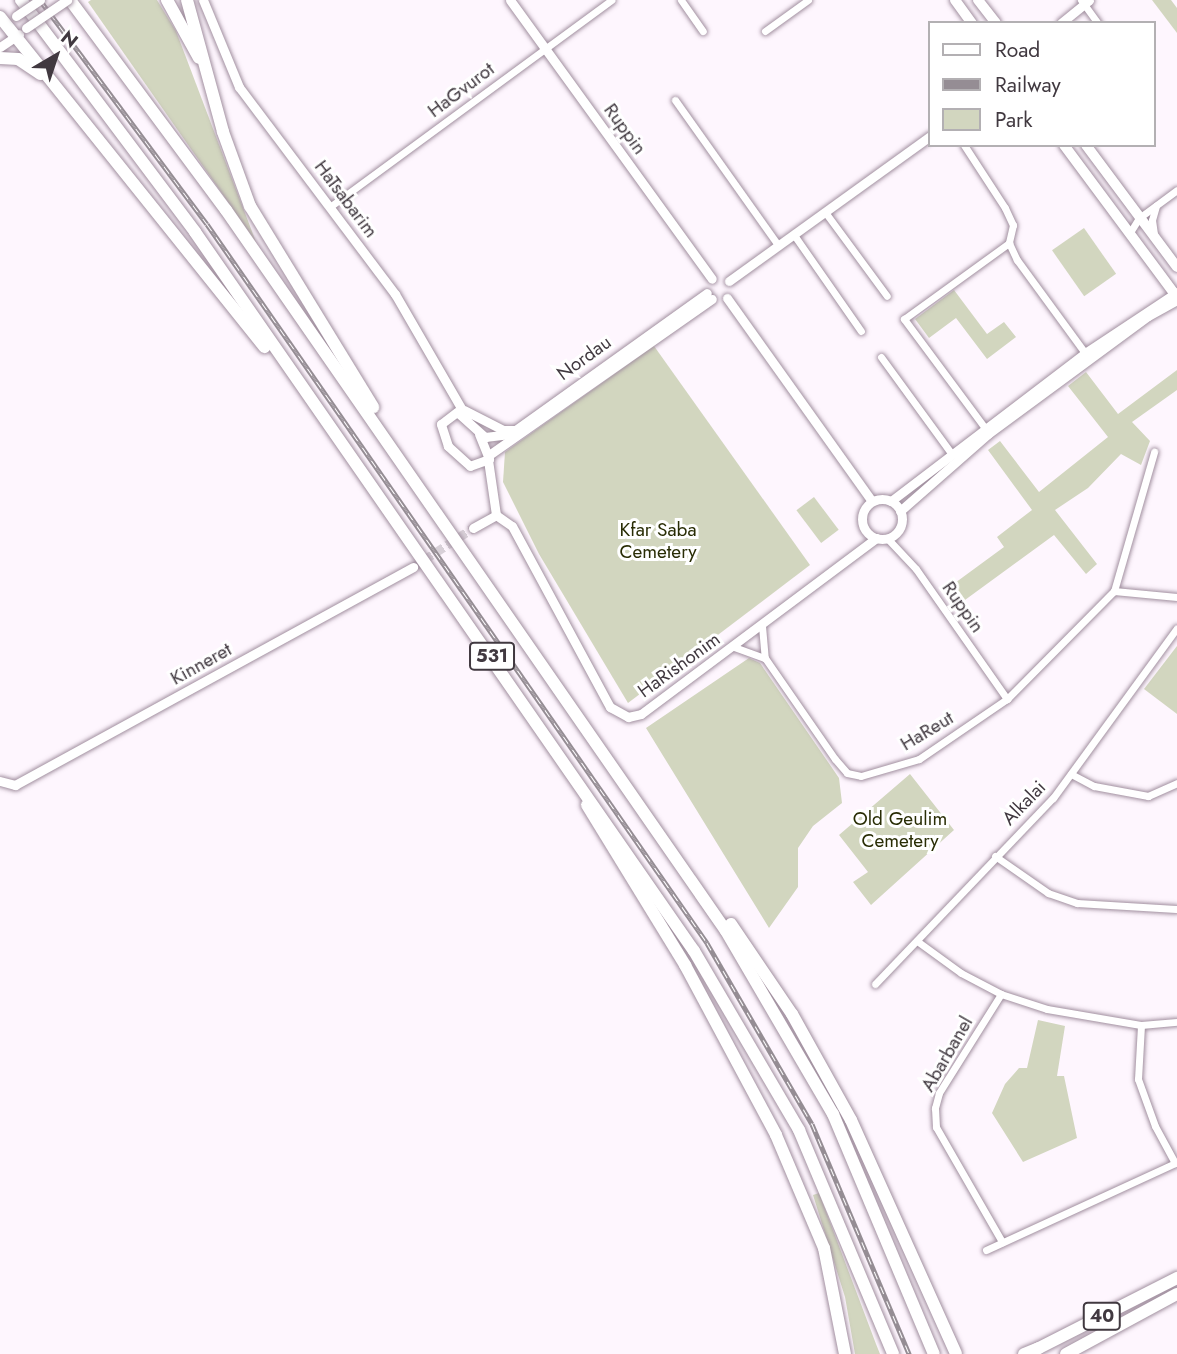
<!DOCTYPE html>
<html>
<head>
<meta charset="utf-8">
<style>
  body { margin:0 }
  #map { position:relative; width:1177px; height:1354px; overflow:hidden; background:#fef6fe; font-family:Jost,sans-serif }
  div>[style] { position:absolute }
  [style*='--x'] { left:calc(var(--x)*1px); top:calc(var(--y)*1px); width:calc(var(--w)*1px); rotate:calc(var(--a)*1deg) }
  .green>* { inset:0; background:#d2d6bf; transform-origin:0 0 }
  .tertiary-tunnel>* { height:9px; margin-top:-4.5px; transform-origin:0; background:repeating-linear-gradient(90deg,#d8d0d8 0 9px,transparent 0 13.5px) }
  .roads { filter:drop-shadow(0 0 2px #a18f9f) drop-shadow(0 0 2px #a18f9f) }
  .minor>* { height:7px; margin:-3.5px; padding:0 3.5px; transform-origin:3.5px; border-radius:3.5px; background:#fff }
  .tertiary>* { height:9px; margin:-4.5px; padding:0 4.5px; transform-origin:4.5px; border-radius:4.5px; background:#fff }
  .tertiary>.ring { margin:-4.5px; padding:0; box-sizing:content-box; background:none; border:9px solid #fff; border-radius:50% }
  .secondary>* { height:10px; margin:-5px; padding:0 5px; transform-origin:5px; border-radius:5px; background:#fff }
  .trunk>* { height:12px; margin:-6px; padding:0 6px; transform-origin:6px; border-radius:6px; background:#fff }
  .motorway>* { height:12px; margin:-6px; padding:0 6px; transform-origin:6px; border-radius:6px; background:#fff }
  .rail>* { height:5px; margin-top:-2.5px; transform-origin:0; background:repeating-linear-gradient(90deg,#fff 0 8px,#958d94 0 16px); box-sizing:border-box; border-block:2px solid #958d94 }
  .bridges { filter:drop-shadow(0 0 2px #a18f9f) drop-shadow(0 0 2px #a18f9f) }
  .tertiary-bridge>* { height:9px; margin:-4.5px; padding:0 4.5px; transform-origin:4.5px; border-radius:4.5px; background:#fff }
  span { translate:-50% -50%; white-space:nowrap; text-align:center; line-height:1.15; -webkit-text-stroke:6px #fff; paint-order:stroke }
  .shield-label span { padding:2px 5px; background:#fff; border:2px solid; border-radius:5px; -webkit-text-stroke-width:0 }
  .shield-label { font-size:18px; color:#413940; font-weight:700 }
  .street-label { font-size:19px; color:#413940 }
  .park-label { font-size:19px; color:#292d05 }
  .legend { position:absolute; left:928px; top:21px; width:228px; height:126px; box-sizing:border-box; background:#fff; border:2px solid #b3b0b3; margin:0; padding:9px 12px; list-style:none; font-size:21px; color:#413940 }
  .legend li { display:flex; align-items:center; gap:14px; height:35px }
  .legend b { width:35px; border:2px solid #b3b0b3 }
  .north { position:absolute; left:21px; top:21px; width:70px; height:70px; -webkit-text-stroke:5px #fff; paint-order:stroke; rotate:39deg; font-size:19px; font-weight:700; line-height:28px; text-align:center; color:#413940 }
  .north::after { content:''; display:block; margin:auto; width:24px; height:32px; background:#413940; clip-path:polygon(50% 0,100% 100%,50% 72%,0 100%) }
</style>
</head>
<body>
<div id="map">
  <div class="green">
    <div style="clip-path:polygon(91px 0,157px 0,176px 31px,256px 242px,88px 2px)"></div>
    <div style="clip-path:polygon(1152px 0,1171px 0,1177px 8px,1177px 33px)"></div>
    <div style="left:1084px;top:228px;width:56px;height:39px;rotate:55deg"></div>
    <div style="clip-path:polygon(954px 290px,987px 334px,1004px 322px,1016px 337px,987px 359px,956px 318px,929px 338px,915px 319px)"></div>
    <div style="clip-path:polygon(654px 346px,810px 565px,628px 703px,539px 554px,503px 482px,505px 452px)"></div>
    <div style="clip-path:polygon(1177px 370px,1177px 390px,1132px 422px,1150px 441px,1141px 465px,1121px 454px,1088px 488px,1055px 510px,1097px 564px,1086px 574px,1054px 535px,954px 608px,944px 591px,1004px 547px,997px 537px,1032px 510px,988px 450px,1000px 441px,1039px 492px,1108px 437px,1068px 386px,1086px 372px,1118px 414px)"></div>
    <div style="left:814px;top:497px;width:41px;height:22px;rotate:53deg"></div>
    <div style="clip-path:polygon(1177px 646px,1177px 714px,1144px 689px)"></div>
    <div style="clip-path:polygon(749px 658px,760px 663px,839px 778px,842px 803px,813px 826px,798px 848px,798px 887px,769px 928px,646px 728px)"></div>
    <div style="clip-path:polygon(910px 774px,954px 830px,871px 905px,853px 882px,868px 872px,839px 835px)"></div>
    <div style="clip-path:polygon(1038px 1020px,1065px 1026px,1057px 1076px,1064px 1076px,1077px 1138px,1023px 1162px,992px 1113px,1005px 1084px,1019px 1068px,1027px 1068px)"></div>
    <div style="clip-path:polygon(819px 1193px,876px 1344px,880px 1354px,855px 1354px,845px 1297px,813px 1195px)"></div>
  </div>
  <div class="tertiary-tunnel">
    <div style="--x:413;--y:567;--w:72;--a:-33"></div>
  </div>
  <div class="roads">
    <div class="minor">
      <div style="--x:681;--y:0;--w:38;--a:55"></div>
      <div style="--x:1081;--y:0;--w:29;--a:54"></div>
      <div style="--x:765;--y:31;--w:53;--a:-35.8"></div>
      <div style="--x:675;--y:100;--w:178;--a:54.6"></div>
      <div style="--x:964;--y:145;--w:75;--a:56.9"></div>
      <div style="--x:1005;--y:208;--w:19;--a:65"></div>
      <div style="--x:1013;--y:225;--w:18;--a:103"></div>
      <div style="--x:1009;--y:243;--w:19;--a:65"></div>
      <div style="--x:1017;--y:260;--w:115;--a:53.8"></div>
      <div style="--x:331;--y:206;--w:348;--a:-36.3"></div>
      <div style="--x:825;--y:212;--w:104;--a:53.6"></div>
      <div style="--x:1129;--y:234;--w:19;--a:-58"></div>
      <div style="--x:1139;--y:218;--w:47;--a:-36.4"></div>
      <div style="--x:1154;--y:234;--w:14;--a:-98"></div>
      <div style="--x:1152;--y:220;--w:15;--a:-74"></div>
      <div style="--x:794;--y:235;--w:117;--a:55.1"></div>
      <div style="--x:881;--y:357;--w:119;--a:53.9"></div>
      <div style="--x:985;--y:428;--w:136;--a:-126.6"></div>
      <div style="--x:904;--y:319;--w:130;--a:-35.9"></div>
      <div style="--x:887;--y:538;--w:42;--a:46.9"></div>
      <div style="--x:916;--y:569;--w:159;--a:55"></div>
      <div style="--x:1114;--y:591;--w:145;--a:-73.9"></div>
      <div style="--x:762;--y:626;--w:32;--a:85"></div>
      <div style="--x:765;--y:658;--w:123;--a:55.3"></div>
      <div style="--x:835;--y:759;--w:18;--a:49"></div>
      <div style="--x:847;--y:773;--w:14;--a:12"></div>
      <div style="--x:861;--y:776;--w:60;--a:-16.3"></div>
      <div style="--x:919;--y:759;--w:107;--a:-34.3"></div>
      <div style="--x:1007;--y:699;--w:152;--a:-45.3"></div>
      <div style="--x:1114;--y:591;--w:63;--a:5.4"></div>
      <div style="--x:734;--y:647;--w:33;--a:20"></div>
      <div style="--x:1071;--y:774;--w:26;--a:28"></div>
      <div style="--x:1094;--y:786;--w:55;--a:10.5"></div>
      <div style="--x:1148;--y:796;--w:32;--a:-24"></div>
      <div style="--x:995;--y:856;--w:65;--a:34.9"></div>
      <div style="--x:1048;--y:893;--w:31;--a:19"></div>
      <div style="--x:1077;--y:903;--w:99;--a:3.5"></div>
      <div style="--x:917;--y:941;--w:54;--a:36"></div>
      <div style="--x:961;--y:973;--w:45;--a:27.7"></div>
      <div style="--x:1001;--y:994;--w:48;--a:18.1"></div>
      <div style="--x:1047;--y:1009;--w:95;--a:9.7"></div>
      <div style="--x:1141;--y:1025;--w:36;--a:-5"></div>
      <div style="--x:875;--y:984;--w:257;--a:-46.3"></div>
      <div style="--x:1053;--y:798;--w:210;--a:-53.9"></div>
      <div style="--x:1001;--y:994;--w:117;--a:122.1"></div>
      <div style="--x:939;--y:1093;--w:16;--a:105"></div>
      <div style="--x:935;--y:1108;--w:19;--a:87"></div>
      <div style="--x:936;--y:1127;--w:133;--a:60.1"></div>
      <div style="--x:986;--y:1250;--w:208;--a:-24.7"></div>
      <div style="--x:1175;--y:1163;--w:42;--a:-118.4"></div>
      <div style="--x:1155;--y:1126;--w:50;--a:-109.9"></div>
      <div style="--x:1138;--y:1079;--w:54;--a:-86.8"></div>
    </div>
    <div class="tertiary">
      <div style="--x:203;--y:0;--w:94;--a:67.5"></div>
      <div style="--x:239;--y:87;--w:259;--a:53"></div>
      <div style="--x:395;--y:294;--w:143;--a:59.9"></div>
      <div style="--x:510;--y:0;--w:344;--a:54.1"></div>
      <div style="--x:1061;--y:23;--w:36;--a:-39"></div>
      <div style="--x:0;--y:47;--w:23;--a:-34"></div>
      <div style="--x:729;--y:281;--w:248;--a:-35.8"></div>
      <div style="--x:727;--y:298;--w:249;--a:54.5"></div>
      <div style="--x:464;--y:410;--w:44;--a:27.1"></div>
      <div style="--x:503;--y:430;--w:12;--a:0"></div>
      <div style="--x:479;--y:434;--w:27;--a:68"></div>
      <div style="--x:489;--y:459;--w:20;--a:160"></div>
      <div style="--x:470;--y:466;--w:30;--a:-138"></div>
      <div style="--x:448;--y:446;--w:23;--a:-108"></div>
      <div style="--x:441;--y:424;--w:20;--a:-37"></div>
      <div style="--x:457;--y:412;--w:38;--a:42"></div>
      <div style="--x:485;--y:437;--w:25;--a:-7"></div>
      <div style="--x:510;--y:434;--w:242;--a:-35.6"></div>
      <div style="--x:489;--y:455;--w:272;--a:-35"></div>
      <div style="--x:488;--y:460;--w:56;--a:81.7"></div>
      <div class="ring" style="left:862px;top:499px;width:31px;height:31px"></div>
      <div style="--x:891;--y:501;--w:244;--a:-37.3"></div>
      <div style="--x:1085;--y:353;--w:110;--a:-33.5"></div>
      <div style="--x:900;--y:511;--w:117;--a:-41.2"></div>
      <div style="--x:988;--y:434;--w:199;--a:-36.4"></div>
      <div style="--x:1148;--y:316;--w:33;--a:-29"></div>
      <div style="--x:496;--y:515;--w:19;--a:35"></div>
      <div style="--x:512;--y:526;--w:206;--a:61.6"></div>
      <div style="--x:610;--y:707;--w:21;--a:29"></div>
      <div style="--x:628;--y:717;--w:13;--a:-13"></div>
      <div style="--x:641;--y:714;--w:294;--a:-36.8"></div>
      <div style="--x:473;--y:528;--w:26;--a:-29"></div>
      <div style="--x:0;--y:781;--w:16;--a:15"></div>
      <div style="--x:15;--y:785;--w:454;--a:-28.7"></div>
    </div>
    <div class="secondary">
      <div style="--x:955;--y:0;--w:29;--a:54"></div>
      <div style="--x:978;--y:0;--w:29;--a:52"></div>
      <div style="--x:1064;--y:145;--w:189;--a:53.4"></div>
      <div style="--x:1086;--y:145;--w:152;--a:53.3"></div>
    </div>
    <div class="trunk">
      <div style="--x:1031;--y:1352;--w:164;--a:-26.9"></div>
      <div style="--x:1066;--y:1354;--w:126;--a:-28.4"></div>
    </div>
    <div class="motorway">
      <div style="--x:21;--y:0;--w:290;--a:53.1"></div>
      <div style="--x:195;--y:232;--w:875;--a:55.24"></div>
      <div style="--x:694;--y:951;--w:208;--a:59.6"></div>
      <div style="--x:799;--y:1130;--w:243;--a:67.2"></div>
      <div style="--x:70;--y:0;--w:262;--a:53.4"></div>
      <div style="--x:226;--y:210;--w:877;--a:55.26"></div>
      <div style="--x:726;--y:931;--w:212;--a:59.7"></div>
      <div style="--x:833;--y:1114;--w:260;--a:67.2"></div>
      <div style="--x:167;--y:0;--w:66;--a:61.1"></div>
      <div style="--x:187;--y:0;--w:137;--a:74.7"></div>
      <div style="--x:223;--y:132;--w:79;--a:70"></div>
      <div style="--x:250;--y:206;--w:236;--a:58.5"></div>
      <div style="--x:0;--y:17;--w:423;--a:51.3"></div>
      <div style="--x:0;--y:58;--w:18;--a:3"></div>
      <div style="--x:18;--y:59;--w:27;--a:34"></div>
      <div style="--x:587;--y:805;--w:188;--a:58.5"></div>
      <div style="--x:685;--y:965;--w:193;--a:61.8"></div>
      <div style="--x:776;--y:1135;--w:123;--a:67"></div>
      <div style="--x:824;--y:1248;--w:108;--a:78.8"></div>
      <div style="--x:731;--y:924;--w:109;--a:55.9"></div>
      <div style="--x:792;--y:1014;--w:121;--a:60.9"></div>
      <div style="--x:851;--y:1120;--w:256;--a:65.8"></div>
      <div style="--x:1024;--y:1354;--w:16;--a:-22"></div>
    </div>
  </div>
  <div class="rail">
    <div style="--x:40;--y:0;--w:279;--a:53.3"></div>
    <div style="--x:207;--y:224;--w:876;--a:55.18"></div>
    <div style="--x:707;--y:943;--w:209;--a:59.9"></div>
    <div style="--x:812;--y:1124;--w:250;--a:67.1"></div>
  </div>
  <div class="bridges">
    <div class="tertiary-bridge">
      <div style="--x:16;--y:16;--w:29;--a:-34"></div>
      <div style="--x:26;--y:28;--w:50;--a:-34.3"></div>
    </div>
  </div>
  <div class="shield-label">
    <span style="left:492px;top:656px">531</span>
    <span style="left:1102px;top:1316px">40</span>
  </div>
  <div class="street-label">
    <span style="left:461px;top:90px;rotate:-37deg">HaGvurot</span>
    <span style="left:625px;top:129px;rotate:54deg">Ruppin</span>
    <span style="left:346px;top:199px;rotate:53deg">HaTsabarim</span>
    <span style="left:584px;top:358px;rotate:-36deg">Nordau</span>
    <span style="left:963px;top:607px;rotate:55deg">Ruppin</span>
    <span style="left:201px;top:664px;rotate:-29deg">Kinneret</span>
    <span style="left:679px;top:665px;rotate:-36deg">HaRishonim</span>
    <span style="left:927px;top:731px;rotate:-31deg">HaReut</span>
    <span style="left:1024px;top:803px;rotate:-46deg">Alkalai</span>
    <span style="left:947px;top:1054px;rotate:-60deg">Abarbanel</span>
  </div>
  <div class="park-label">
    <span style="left:658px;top:541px">Kfar Saba<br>Cemetery</span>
    <span style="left:900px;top:830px">Old Geulim<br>Cemetery</span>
  </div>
  <ul class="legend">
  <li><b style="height:9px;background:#fff"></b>Road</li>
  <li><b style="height:9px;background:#958d94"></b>Railway</li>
  <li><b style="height:19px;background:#d2d6bf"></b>Park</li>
  </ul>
  <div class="north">N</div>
</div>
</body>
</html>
